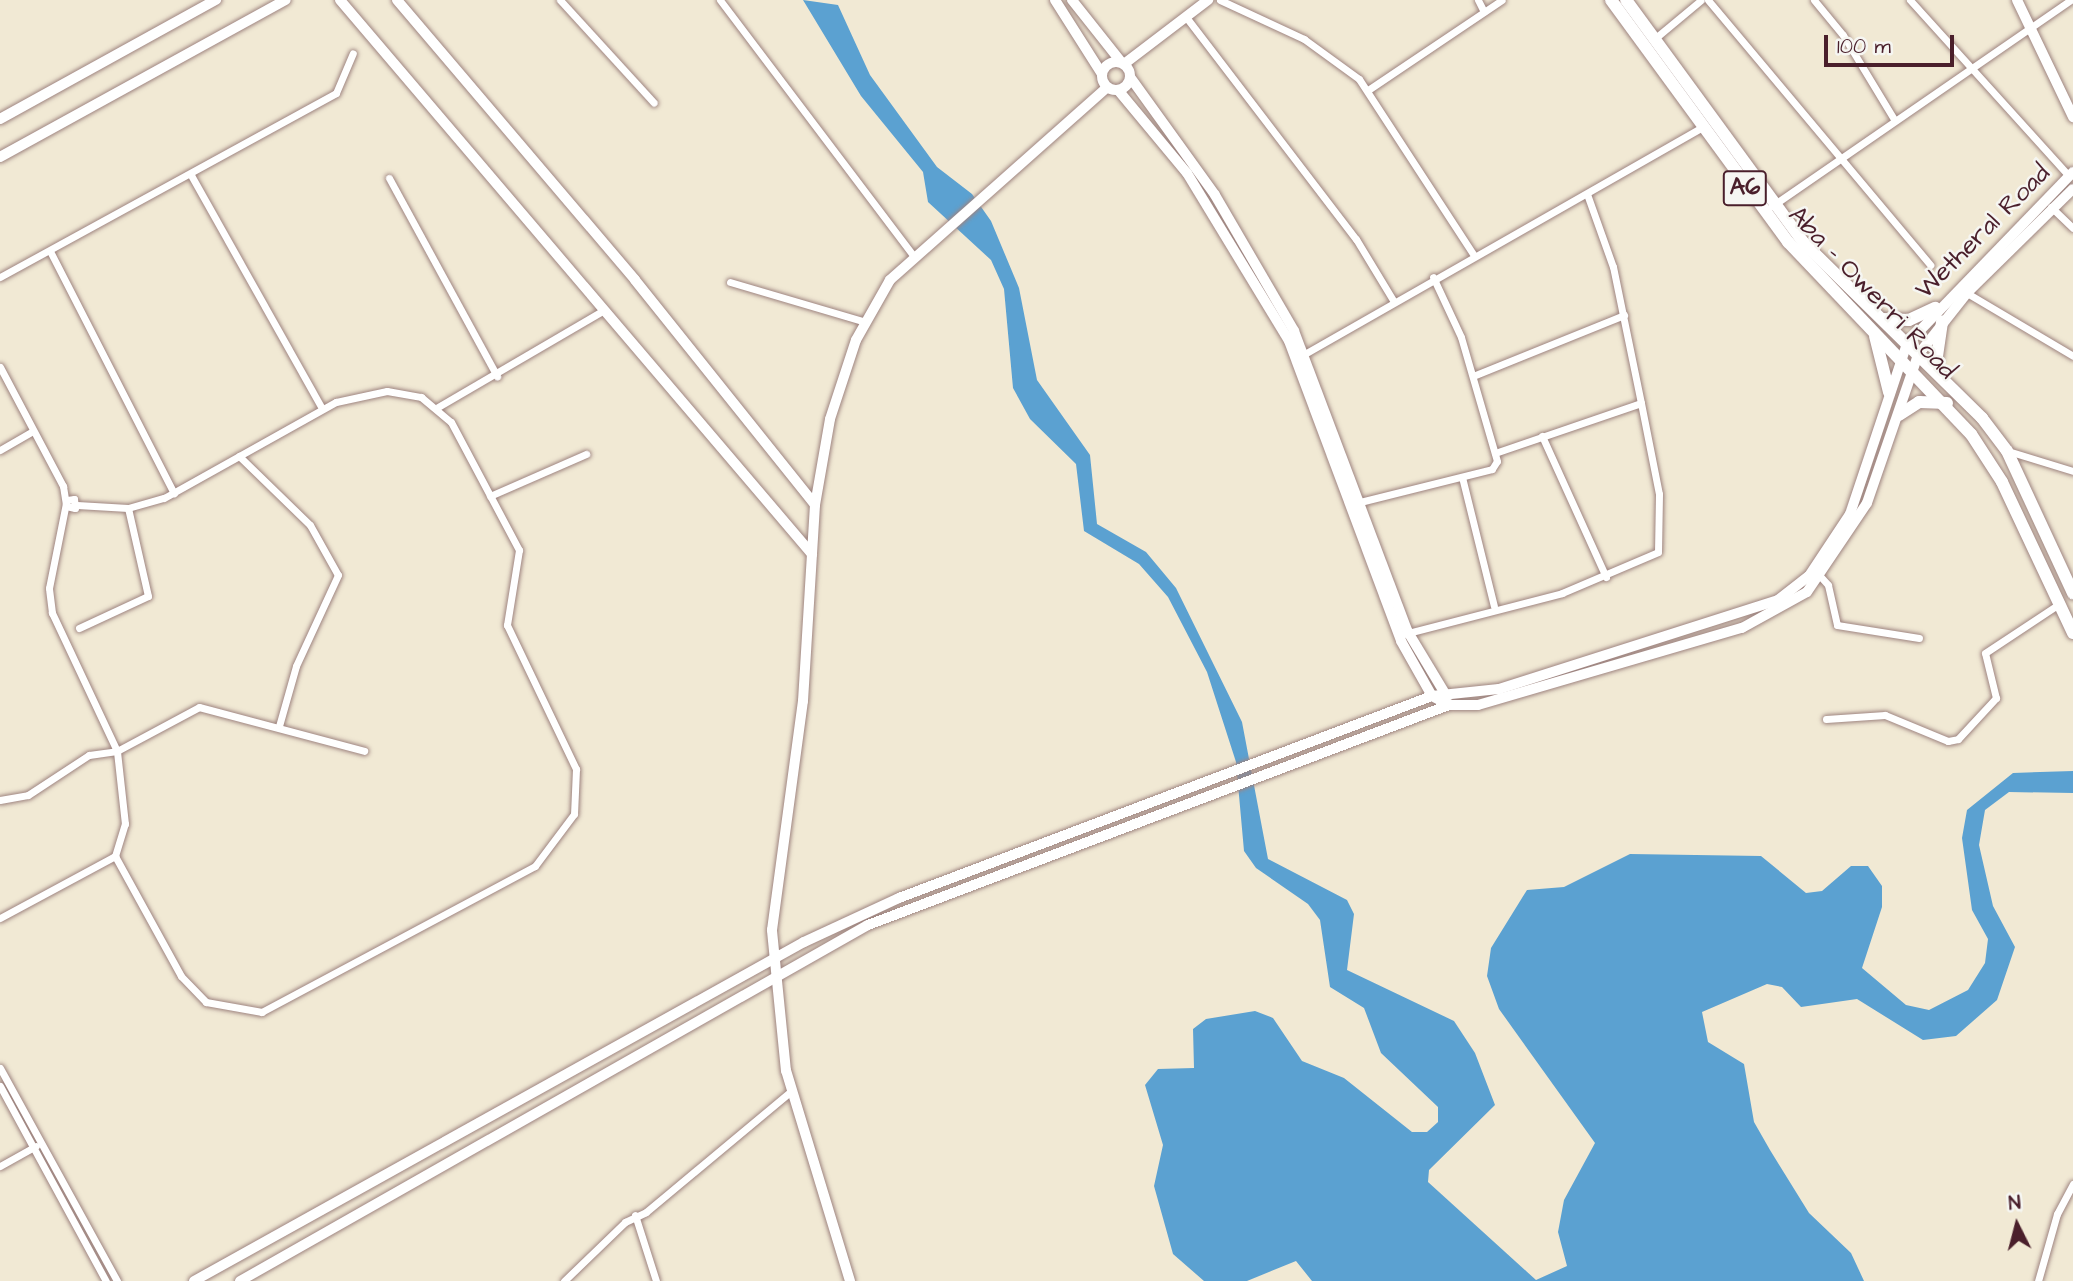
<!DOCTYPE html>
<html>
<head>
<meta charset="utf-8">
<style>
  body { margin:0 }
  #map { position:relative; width:2073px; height:1281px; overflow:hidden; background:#f1e9d4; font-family:"Architects Daughter",sans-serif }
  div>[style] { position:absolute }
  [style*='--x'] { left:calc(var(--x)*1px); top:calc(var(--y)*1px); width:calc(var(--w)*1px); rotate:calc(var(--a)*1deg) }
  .water>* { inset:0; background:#5ba1d1 }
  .roads { filter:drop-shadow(0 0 2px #9e8480) drop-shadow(0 0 2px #9e8480) }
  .street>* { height:7px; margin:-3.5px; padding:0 3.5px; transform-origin:3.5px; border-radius:3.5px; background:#fff }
  .secondary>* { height:10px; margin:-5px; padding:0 5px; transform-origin:5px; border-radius:5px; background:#fff }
  .secondary>.ring { margin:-5px; padding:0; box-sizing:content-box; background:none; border:10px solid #fff; border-radius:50% }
  .highway>* { height:12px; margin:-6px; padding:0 6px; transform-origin:6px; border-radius:6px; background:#fff }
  span { translate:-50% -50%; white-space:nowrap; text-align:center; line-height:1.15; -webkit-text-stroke:5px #f6f6f2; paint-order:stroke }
  .shield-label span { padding:2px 5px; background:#f6f6f2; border:2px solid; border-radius:5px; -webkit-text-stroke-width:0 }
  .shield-label { font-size:24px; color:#4a1f2b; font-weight:700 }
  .street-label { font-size:26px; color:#4a1f2b }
  .north { position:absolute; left:1982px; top:1190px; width:70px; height:70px; -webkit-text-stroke:5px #f6f6f2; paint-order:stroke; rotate:354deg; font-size:19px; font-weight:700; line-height:28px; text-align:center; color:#4a1f2b }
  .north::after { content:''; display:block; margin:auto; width:24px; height:32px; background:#4a1f2b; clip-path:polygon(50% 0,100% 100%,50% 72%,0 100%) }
  .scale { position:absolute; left:1824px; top:35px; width:130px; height:32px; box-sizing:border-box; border:4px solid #4a1f2b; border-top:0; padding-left:9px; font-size:21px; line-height:24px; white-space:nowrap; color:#4a1f2b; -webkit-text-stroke:5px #f6f6f2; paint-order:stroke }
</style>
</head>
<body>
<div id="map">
  <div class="water">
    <div style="clip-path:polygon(803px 0,838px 5px,870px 75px,937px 167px,972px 194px,991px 221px,1019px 288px,1037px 380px,1090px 455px,1097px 524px,1146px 552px,1176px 588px,1242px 722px,1268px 859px,1347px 900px,1354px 914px,1347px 970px,1454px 1021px,1475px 1053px,1495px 1105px,1429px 1170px,1428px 1182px,1536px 1280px,1567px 1266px,1558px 1232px,1564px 1200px,1595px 1143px,1499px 1009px,1487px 976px,1491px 948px,1527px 890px,1564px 887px,1630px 854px,1761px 856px,1806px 893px,1822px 891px,1851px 866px,1868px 866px,1882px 886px,1882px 907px,1862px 968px,1906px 1005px,1929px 1010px,1968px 990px,1985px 963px,1988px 939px,1972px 910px,1962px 838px,1967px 810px,2013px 773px,2073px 771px,2073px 793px,2009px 792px,1985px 810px,1979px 845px,1993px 906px,2015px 947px,1997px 1000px,1956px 1036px,1923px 1040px,1857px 999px,1801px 1007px,1782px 987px,1767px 984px,1702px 1012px,1708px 1042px,1744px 1064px,1754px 1122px,1770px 1150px,1809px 1213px,1851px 1253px,1864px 1281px,1312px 1281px,1296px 1261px,1247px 1281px,1204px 1281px,1173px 1254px,1154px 1186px,1163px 1145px,1145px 1085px,1158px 1069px,1194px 1068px,1193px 1029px,1206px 1019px,1255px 1011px,1273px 1018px,1302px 1061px,1344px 1078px,1412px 1132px,1427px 1132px,1438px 1122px,1438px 1107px,1381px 1053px,1364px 1008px,1330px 987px,1320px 920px,1308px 904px,1256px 868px,1244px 851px,1236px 762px,1207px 672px,1168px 597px,1139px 564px,1084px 531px,1076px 464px,1030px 419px,1013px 388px,1004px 289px,991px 260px,928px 202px,923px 172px,861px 96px)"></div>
  </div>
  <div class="roads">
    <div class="street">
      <div style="--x:560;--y:0;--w:139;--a:47.6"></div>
      <div style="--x:720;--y:0;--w:318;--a:52.9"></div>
      <div style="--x:1220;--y:0;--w:93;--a:24.9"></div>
      <div style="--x:1304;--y:39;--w:68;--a:36"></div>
      <div style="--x:1359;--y:79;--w:209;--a:56.9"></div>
      <div style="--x:1478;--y:0;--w:13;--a:63"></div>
      <div style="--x:1708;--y:0;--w:346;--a:50"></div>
      <div style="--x:1814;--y:0;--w:45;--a:50.4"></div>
      <div style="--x:1843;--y:35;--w:100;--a:58.8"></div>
      <div style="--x:1910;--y:0;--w:237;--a:47.9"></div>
      <div style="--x:1186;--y:17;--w:280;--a:52.6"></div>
      <div style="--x:1356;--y:239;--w:71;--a:58.8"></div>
      <div style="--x:1653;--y:40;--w:62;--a:-39.8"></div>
      <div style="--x:1368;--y:90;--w:161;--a:-33.9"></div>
      <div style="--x:191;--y:175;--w:267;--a:60.7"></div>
      <div style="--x:389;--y:178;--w:226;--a:61.4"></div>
      <div style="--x:1772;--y:206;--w:363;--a:-34.6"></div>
      <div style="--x:2051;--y:207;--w:30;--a:44"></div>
      <div style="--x:51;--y:253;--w:270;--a:62.9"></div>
      <div style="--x:0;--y:277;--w:383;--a:-28.7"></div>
      <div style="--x:336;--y:93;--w:43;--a:-67"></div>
      <div style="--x:730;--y:282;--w:142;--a:16.4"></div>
      <div style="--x:1967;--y:293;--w:123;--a:30.7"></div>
      <div style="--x:1301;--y:356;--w:464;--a:-29.7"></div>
      <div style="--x:0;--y:367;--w:135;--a:62.1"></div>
      <div style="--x:63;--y:486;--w:20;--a:81"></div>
      <div style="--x:66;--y:506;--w:9;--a:13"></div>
      <div style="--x:75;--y:508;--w:9;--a:-96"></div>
      <div style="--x:74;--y:499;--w:7;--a:172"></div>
      <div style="--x:1473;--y:376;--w:163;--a:-22"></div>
      <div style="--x:438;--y:407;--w:192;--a:-30.3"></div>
      <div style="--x:1542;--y:436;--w:155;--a:65.6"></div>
      <div style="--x:0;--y:450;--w:38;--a:-30"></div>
      <div style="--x:2008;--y:451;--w:68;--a:17.1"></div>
      <div style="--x:1495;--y:453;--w:154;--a:-18.9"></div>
      <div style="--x:239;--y:456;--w:99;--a:44.2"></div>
      <div style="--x:310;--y:525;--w:57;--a:60.8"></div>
      <div style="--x:338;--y:575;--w:100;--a:114.8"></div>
      <div style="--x:296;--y:666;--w:62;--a:105.8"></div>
      <div style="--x:1462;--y:477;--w:133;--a:76.1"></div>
      <div style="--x:490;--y:496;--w:105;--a:-23.6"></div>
      <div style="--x:1356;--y:503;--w:140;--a:-14"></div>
      <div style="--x:1492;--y:469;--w:9;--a:-58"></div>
      <div style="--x:1497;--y:461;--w:129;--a:-106.2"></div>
      <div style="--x:1461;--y:337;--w:66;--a:-115"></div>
      <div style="--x:77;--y:505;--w:51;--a:3.4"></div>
      <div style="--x:128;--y:508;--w:37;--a:-16"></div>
      <div style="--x:164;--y:498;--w:197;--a:-29.2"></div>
      <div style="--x:336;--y:402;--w:52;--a:-12.2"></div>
      <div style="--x:387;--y:391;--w:35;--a:10"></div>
      <div style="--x:421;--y:397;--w:39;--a:40"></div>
      <div style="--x:451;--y:422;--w:145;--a:62"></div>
      <div style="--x:519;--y:550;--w:76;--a:99.1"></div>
      <div style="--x:507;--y:625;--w:160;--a:64.4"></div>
      <div style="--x:576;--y:769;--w:45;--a:92.5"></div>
      <div style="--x:574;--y:814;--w:65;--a:126.9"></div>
      <div style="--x:535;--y:866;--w:310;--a:151.9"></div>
      <div style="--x:262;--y:1012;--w:57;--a:-169.9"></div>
      <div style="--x:206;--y:1002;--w:36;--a:-134"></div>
      <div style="--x:181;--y:976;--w:137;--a:-118.8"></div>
      <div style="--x:1820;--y:576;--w:12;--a:48"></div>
      <div style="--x:1828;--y:585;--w:41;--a:77.3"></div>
      <div style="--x:1837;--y:625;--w:83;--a:9"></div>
      <div style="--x:79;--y:628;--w:76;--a:-24.9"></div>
      <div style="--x:148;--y:596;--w:90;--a:-102.8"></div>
      <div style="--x:1404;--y:634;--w:163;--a:-14.5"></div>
      <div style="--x:1562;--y:593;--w:104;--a:-23.1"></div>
      <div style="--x:1658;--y:552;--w:58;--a:-89"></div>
      <div style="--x:1659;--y:494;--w:93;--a:-101.2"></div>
      <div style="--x:1641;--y:403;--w:139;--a:-101.6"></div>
      <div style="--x:1613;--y:267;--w:77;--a:-109.6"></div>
      <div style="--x:1826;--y:719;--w:59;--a:-3.9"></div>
      <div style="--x:1885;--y:715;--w:68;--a:22.4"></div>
      <div style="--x:1948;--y:741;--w:10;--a:-11"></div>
      <div style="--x:1958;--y:739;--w:56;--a:-47.2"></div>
      <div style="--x:1996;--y:698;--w:46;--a:-103.7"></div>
      <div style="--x:1985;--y:653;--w:89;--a:-33.5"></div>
      <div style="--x:0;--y:800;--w:28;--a:-10"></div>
      <div style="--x:28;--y:795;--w:73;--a:-33.3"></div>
      <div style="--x:89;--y:755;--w:28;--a:-8"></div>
      <div style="--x:117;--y:751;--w:93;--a:-28.2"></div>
      <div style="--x:199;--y:707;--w:171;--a:14.9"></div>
      <div style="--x:0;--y:918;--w:131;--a:-28.3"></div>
      <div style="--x:115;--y:856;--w:34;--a:-73"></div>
      <div style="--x:125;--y:824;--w:73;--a:-96.3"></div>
      <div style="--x:117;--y:751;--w:153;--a:-115.2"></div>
      <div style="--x:52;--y:613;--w:25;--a:-97"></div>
      <div style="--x:49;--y:588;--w:87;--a:-78.7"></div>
      <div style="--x:0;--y:1068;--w:243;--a:61.2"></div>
      <div style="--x:0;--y:1086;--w:222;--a:61.5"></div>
      <div style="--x:0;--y:1166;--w:41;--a:-29.1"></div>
      <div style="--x:635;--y:1215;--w:69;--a:72.3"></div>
      <div style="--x:564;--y:1281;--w:85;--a:-44"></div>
      <div style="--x:625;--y:1222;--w:23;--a:-25"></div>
      <div style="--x:646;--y:1212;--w:189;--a:-39.8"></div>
      <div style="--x:2038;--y:1281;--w:70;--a:-74.2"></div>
      <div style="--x:2057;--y:1214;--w:34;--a:-62"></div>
    </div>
    <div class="secondary">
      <div style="--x:340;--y:0;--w:728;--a:49.57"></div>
      <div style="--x:397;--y:0;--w:367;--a:49.6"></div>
      <div style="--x:635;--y:280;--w:288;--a:51.3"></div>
      <div style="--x:1055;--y:0;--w:88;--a:57.6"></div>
      <div style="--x:1072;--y:0;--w:80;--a:51.6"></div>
      <div style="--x:2017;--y:0;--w:130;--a:64.4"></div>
      <div class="ring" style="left:1102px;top:62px;width:18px;height:18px"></div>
      <div style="--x:1124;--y:64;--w:106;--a:-37.3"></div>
      <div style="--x:1130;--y:77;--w:145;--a:54.2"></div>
      <div style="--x:1215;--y:195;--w:157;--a:59.8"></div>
      <div style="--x:1294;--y:331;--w:322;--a:69.3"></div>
      <div style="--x:1408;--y:632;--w:76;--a:59"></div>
      <div style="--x:1118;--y:90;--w:108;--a:50.3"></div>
      <div style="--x:1187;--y:173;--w:197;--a:58.7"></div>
      <div style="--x:1289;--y:341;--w:320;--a:69.5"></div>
      <div style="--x:1401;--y:641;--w:63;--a:60.6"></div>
      <div style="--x:1432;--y:696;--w:19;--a:28"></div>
      <div style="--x:1449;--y:705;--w:29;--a:0"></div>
      <div style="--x:1478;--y:705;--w:275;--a:-16.3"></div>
      <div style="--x:1742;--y:628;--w:74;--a:-29"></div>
      <div style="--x:1807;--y:592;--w:107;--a:-56"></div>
      <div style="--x:1867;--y:503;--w:157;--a:-71"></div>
      <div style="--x:1918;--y:355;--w:79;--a:-51.7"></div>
      <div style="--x:1967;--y:293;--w:148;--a:-44.5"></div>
      <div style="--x:0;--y:119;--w:247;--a:-28.9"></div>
      <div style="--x:0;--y:157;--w:326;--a:-28.8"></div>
      <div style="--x:194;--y:1281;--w:698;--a:-29.06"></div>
      <div style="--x:804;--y:942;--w:105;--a:-24.9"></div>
      <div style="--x:899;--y:898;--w:570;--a:-20.76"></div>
      <div style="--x:1432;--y:696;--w:67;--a:-6"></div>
      <div style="--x:1499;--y:689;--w:293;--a:-17.7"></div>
      <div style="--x:1778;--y:600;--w:39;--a:-38"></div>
      <div style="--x:1809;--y:576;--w:74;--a:-56.5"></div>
      <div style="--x:1850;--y:514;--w:179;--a:-71.5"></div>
      <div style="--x:1907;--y:344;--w:239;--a:-46"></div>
      <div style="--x:240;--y:1281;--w:722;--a:-29.55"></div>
      <div style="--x:868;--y:925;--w:621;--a:-20.74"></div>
      <div style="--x:850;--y:1281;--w:220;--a:-106.9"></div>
      <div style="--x:786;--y:1071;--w:142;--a:-95.7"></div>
      <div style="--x:772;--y:930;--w:231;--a:-82.3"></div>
      <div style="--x:803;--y:701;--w:196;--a:-86.5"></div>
      <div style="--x:815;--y:505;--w:87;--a:-80.1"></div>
      <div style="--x:830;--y:419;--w:83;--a:-71.8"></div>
      <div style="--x:856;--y:340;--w:69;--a:-60.5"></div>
      <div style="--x:890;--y:280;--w:290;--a:-41.6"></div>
    </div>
    <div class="highway">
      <div style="--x:1611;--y:0;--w:300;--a:53.8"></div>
      <div style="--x:1788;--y:242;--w:265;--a:46.4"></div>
      <div style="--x:1971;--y:434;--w:57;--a:57.1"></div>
      <div style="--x:2002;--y:482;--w:167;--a:64.8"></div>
      <div style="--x:1626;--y:0;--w:301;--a:53.8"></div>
      <div style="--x:1804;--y:243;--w:250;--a:44.5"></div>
      <div style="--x:1982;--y:418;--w:41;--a:52.9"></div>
      <div style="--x:2007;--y:451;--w:157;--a:65.1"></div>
      <div style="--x:1883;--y:319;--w:26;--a:2"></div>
      <div style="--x:1909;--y:320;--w:29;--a:-25"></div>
      <div style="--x:1875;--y:336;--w:58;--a:76"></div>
      <div style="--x:1935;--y:370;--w:49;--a:-81.7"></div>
      <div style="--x:1899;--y:415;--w:24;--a:-33"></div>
      <div style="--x:1919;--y:402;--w:28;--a:2"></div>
    </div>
  </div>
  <div class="shield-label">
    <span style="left:1745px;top:188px">A6</span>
  </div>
  <div class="street-label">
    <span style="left:1983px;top:232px;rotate:-45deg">Wetheral Road</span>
    <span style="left:1872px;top:293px;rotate:46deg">Aba - Owerri Road</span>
  </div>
  <div class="north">N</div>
  <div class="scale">100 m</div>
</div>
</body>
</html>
